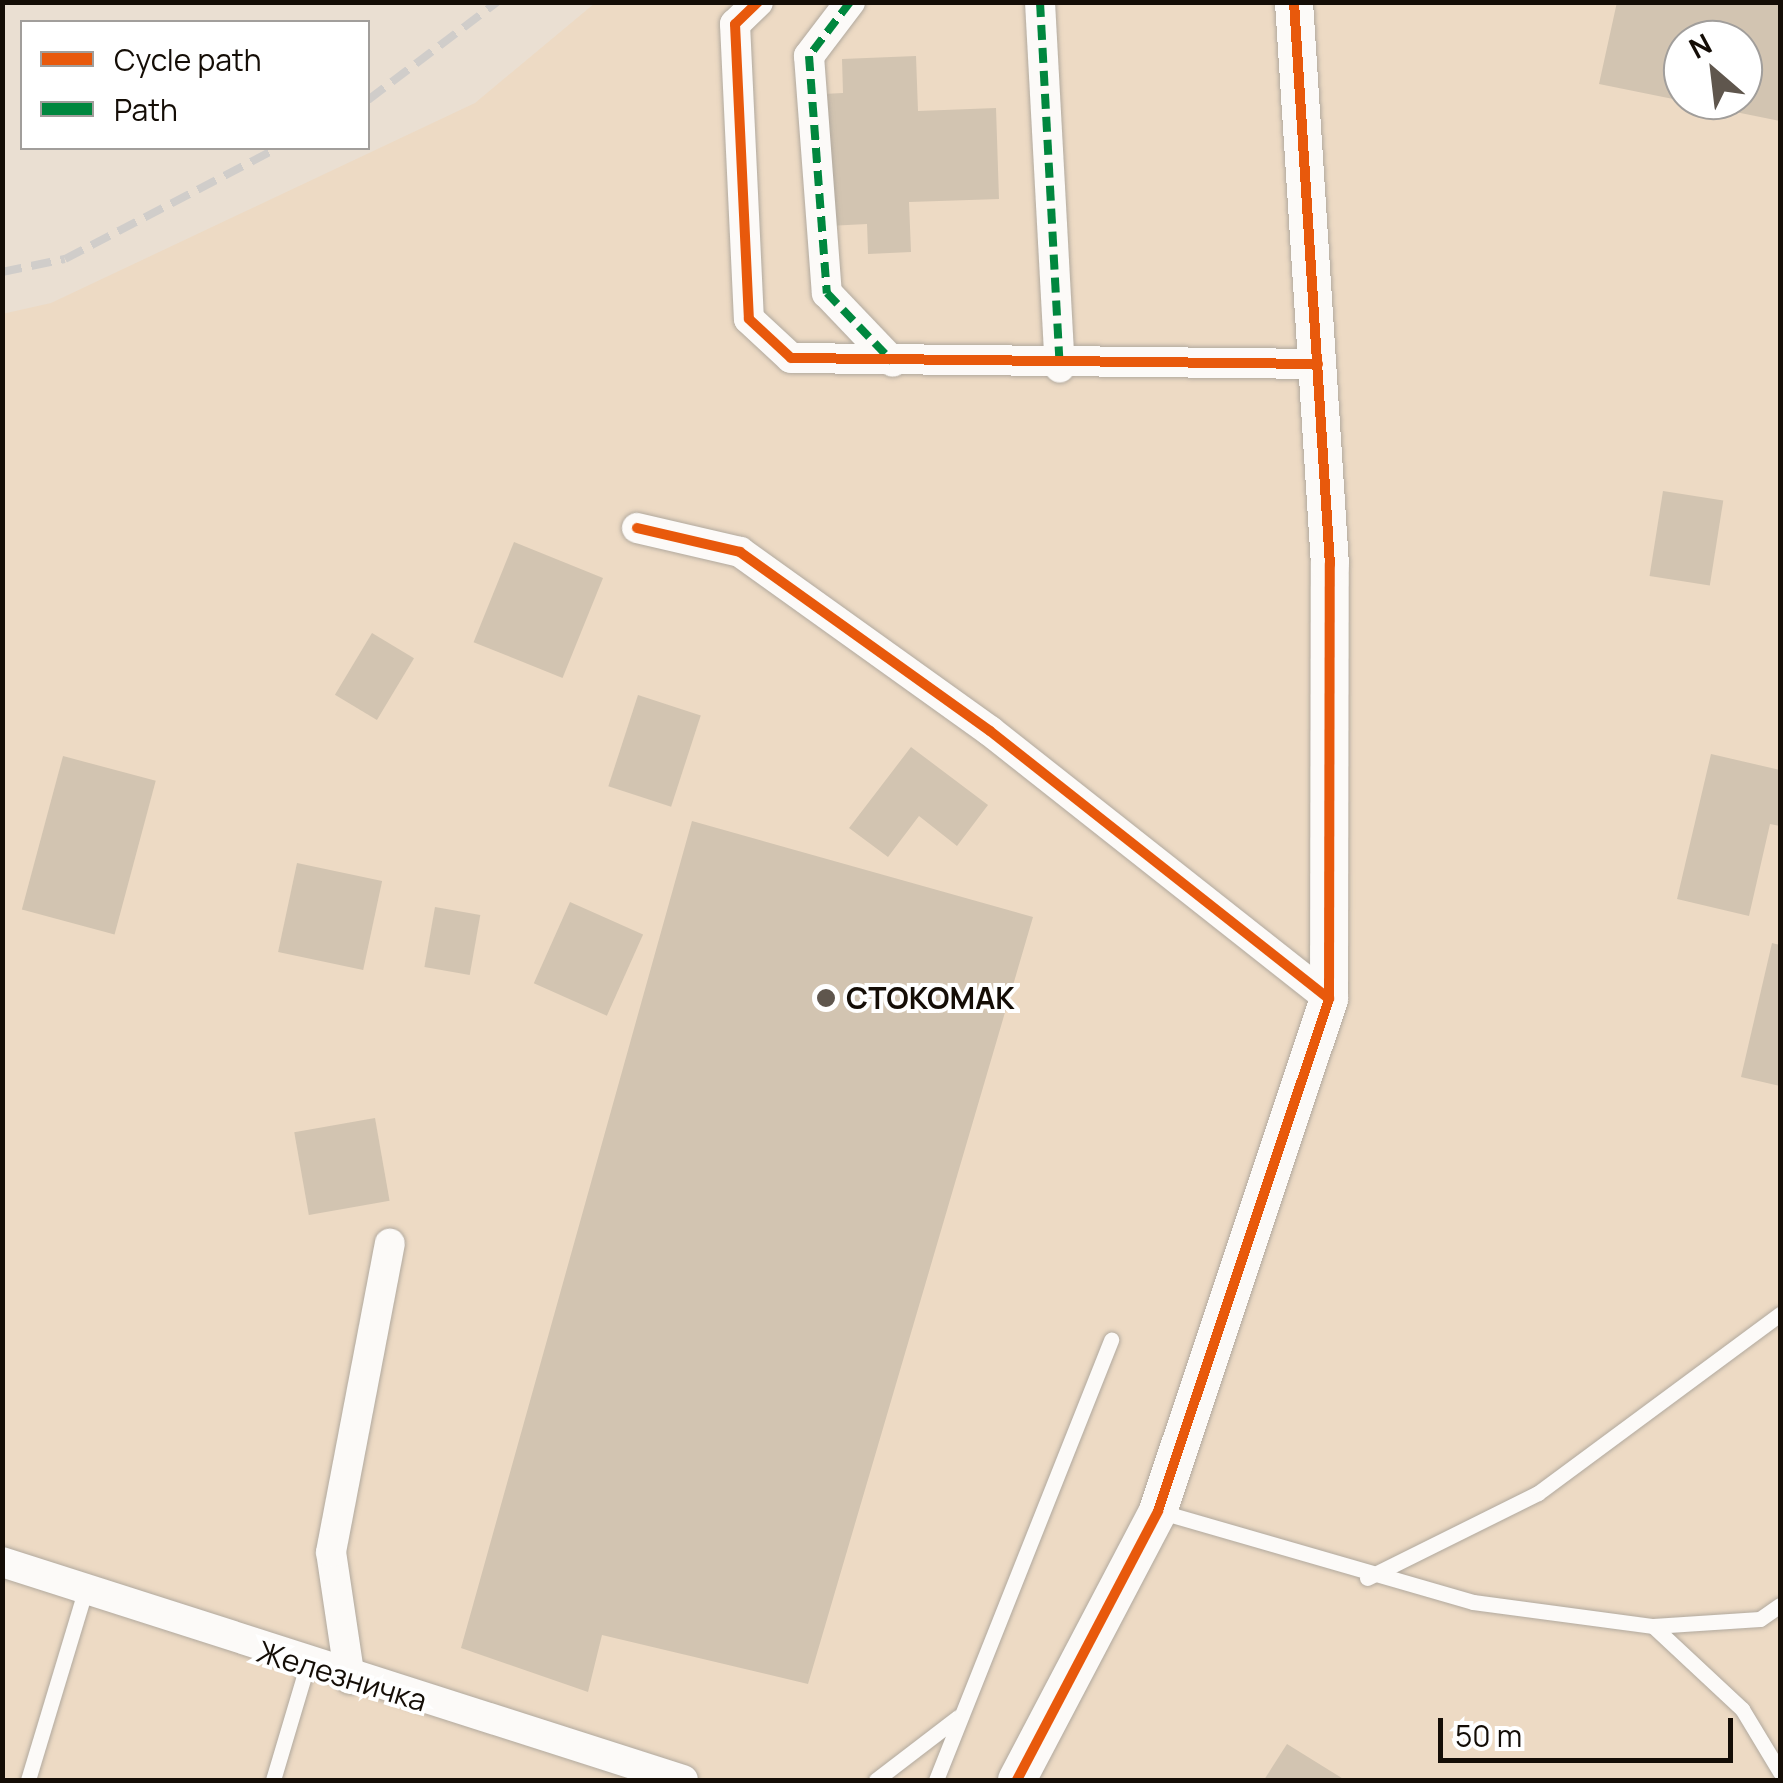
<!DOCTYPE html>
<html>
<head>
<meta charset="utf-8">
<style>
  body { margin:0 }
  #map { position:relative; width:1783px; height:1783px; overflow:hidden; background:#eadfd2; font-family:Manrope,sans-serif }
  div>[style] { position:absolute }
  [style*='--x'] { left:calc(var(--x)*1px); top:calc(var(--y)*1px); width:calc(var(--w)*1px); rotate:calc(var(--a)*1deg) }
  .built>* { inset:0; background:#eddac4 }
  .building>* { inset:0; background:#d2c4b1; transform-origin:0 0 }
  .roads { filter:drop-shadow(0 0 2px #b1a99e) drop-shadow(0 0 2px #b1a99e) }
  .service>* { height:15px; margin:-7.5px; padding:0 7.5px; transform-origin:7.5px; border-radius:7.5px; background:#fcfaf8 }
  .minor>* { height:30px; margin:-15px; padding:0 15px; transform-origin:15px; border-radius:15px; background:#fcfaf8 }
  .tertiary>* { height:38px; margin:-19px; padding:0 19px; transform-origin:19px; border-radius:19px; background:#fcfaf8 }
  .rail>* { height:8px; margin-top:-4px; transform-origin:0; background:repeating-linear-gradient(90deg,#d0cdca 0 20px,transparent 0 30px) }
  .quiet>* { height:8px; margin-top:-4px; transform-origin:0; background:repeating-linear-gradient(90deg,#00873e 0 15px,transparent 0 23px) }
  .cycleway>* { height:10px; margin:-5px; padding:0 5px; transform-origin:5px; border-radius:5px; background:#e8590c }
  .dots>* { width:28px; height:28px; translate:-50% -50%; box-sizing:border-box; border:5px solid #fff; border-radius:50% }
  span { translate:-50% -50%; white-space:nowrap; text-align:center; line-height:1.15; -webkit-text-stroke:8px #fff; paint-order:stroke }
  .poi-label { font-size:30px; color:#140d06; font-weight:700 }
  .left { translate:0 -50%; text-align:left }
  .street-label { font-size:30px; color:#140d06 }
  .frame { position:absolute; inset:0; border:5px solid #140d06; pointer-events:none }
  .legend { position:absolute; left:20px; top:20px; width:350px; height:130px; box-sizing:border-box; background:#fff; border:2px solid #a19e9b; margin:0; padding:12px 18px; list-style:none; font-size:30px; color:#140d06 }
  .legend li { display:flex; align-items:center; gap:20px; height:50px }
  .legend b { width:50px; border:2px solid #a19e9b }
  .north { position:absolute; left:1663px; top:20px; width:100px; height:100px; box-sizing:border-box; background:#fff; border:2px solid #a19e9b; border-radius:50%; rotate:332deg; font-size:28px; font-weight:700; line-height:40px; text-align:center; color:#140d06 }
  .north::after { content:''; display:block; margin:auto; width:35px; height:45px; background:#5f564d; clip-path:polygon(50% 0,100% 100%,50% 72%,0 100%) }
  .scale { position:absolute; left:1438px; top:1718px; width:295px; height:45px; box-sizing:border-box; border:5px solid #140d06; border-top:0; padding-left:12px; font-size:30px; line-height:35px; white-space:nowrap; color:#140d06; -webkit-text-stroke:8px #fff; paint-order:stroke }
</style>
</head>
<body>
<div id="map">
  <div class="built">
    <div style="clip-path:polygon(evenodd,595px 3px,1780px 3px,1780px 1780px,3px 1780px,2px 314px,51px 303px,475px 103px,595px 3px,1683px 40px,1743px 40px,1743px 100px,1683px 100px,1683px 40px)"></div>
  </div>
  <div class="building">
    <div style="clip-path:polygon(1617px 2px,1780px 2px,1780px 121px,1686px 102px,1743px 100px,1743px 40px,1683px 40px,1683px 101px,1599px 84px)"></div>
    <div style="clip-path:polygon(916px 56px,918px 111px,996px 108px,999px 199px,909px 202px,911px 252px,868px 254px,867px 224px,828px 226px,823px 94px,843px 93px,842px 59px)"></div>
    <div style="left:1663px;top:491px;width:61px;height:86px;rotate:9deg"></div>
    <div style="left:514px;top:542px;width:96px;height:108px;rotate:22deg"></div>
    <div style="left:372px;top:633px;width:49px;height:72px;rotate:31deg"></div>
    <div style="left:638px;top:695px;width:66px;height:96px;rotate:18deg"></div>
    <div style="clip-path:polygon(911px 747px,988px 805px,957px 846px,919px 816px,888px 857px,849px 828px)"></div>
    <div style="clip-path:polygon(1711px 754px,1780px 770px,1780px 826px,1770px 824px,1749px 916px,1677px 899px)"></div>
    <div style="left:63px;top:756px;width:96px;height:159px;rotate:15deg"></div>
    <div style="clip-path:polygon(692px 821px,1033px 917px,808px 1684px,602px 1635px,588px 1692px,461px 1648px)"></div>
    <div style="left:297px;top:863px;width:87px;height:91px;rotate:12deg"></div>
    <div style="left:570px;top:902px;width:80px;height:89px;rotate:24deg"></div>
    <div style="left:435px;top:907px;width:46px;height:61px;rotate:10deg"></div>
    <div style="clip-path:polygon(1772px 943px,1780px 945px,1780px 1086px,1741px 1077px)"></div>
    <div style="left:375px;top:1118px;width:84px;height:82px;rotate:80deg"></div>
    <div style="clip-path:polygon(1287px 1744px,1345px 1780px,1264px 1780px)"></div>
  </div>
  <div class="roads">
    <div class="service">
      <div style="--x:1158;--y:1511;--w:328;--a:16.1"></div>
      <div style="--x:1473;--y:1602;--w:182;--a:7.6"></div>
      <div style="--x:1653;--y:1626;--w:107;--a:-3.7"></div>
      <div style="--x:1760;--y:1619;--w:24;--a:-35"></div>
      <div style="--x:1367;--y:1578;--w:191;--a:-26.4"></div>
      <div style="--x:1538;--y:1493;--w:301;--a:-36.5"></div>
      <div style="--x:1653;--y:1626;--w:122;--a:43"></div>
      <div style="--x:1742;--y:1709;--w:74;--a:58.9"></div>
      <div style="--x:28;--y:1780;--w:197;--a:-73.2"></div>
      <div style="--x:273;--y:1780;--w:119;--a:-73.4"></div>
      <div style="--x:876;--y:1780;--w:103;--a:-37.5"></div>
      <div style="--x:936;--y:1780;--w:474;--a:-68.3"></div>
    </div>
    <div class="minor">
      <div style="--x:758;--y:2;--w:32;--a:136"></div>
      <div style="--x:735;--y:24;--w:295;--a:87.3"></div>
      <div style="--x:749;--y:319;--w:57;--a:42.9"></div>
      <div style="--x:791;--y:358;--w:527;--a:0.65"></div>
      <div style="--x:850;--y:2;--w:68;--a:127.2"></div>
      <div style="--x:809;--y:56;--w:238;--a:85.7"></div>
      <div style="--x:827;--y:293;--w:95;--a:46.3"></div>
      <div style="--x:1040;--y:2;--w:366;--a:86.9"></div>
      <div style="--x:637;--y:528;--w:106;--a:13.1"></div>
      <div style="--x:740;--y:552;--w:307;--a:35.6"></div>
      <div style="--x:990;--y:731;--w:432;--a:38.3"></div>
      <div style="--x:2;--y:1562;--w:715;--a:17.75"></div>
      <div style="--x:350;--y:1679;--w:128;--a:-98.5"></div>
      <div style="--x:331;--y:1552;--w:314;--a:-79.2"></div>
    </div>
    <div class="tertiary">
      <div style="--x:1017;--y:1780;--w:304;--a:-62.3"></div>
      <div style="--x:1158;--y:1511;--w:540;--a:-71.53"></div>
      <div style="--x:1329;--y:999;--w:434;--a:-89.9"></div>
      <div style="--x:1330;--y:565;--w:564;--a:-93.66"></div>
    </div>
  </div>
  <div class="rail">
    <div style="--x:368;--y:100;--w:162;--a:-37.2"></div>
    <div style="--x:2;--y:272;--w:64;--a:-11.7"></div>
    <div style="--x:65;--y:259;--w:239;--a:-27.6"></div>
  </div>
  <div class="quiet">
    <div style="--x:850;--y:2;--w:68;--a:127.2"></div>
    <div style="--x:809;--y:56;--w:238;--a:85.7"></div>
    <div style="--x:827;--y:293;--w:95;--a:46.3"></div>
    <div style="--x:1040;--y:2;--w:366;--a:86.9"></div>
  </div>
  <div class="cycleway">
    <div style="--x:758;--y:2;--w:32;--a:136"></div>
    <div style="--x:735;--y:24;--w:295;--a:87.3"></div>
    <div style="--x:749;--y:319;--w:57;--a:42.9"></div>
    <div style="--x:791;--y:358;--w:527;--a:0.65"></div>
    <div style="--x:637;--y:528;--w:106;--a:13.1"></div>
    <div style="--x:740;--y:552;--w:307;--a:35.6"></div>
    <div style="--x:990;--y:731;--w:432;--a:38.3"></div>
    <div style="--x:1017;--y:1780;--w:304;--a:-62.3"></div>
    <div style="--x:1158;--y:1511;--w:540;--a:-71.53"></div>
    <div style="--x:1329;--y:999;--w:434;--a:-89.9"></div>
    <div style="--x:1330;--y:565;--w:564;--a:-93.66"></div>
  </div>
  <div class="dots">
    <div style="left:826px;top:998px;background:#5f564d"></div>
  </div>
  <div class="poi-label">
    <span class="left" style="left:846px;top:998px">СТОКОМАК</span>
  </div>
  <div class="street-label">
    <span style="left:342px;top:1676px;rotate:17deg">Железничка</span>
  </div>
  <div class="frame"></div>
  <ul class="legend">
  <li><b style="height:12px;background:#e8590c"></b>Cycle path</li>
  <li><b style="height:12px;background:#00873e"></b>Path</li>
  </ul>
  <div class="north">N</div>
  <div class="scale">50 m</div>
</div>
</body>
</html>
